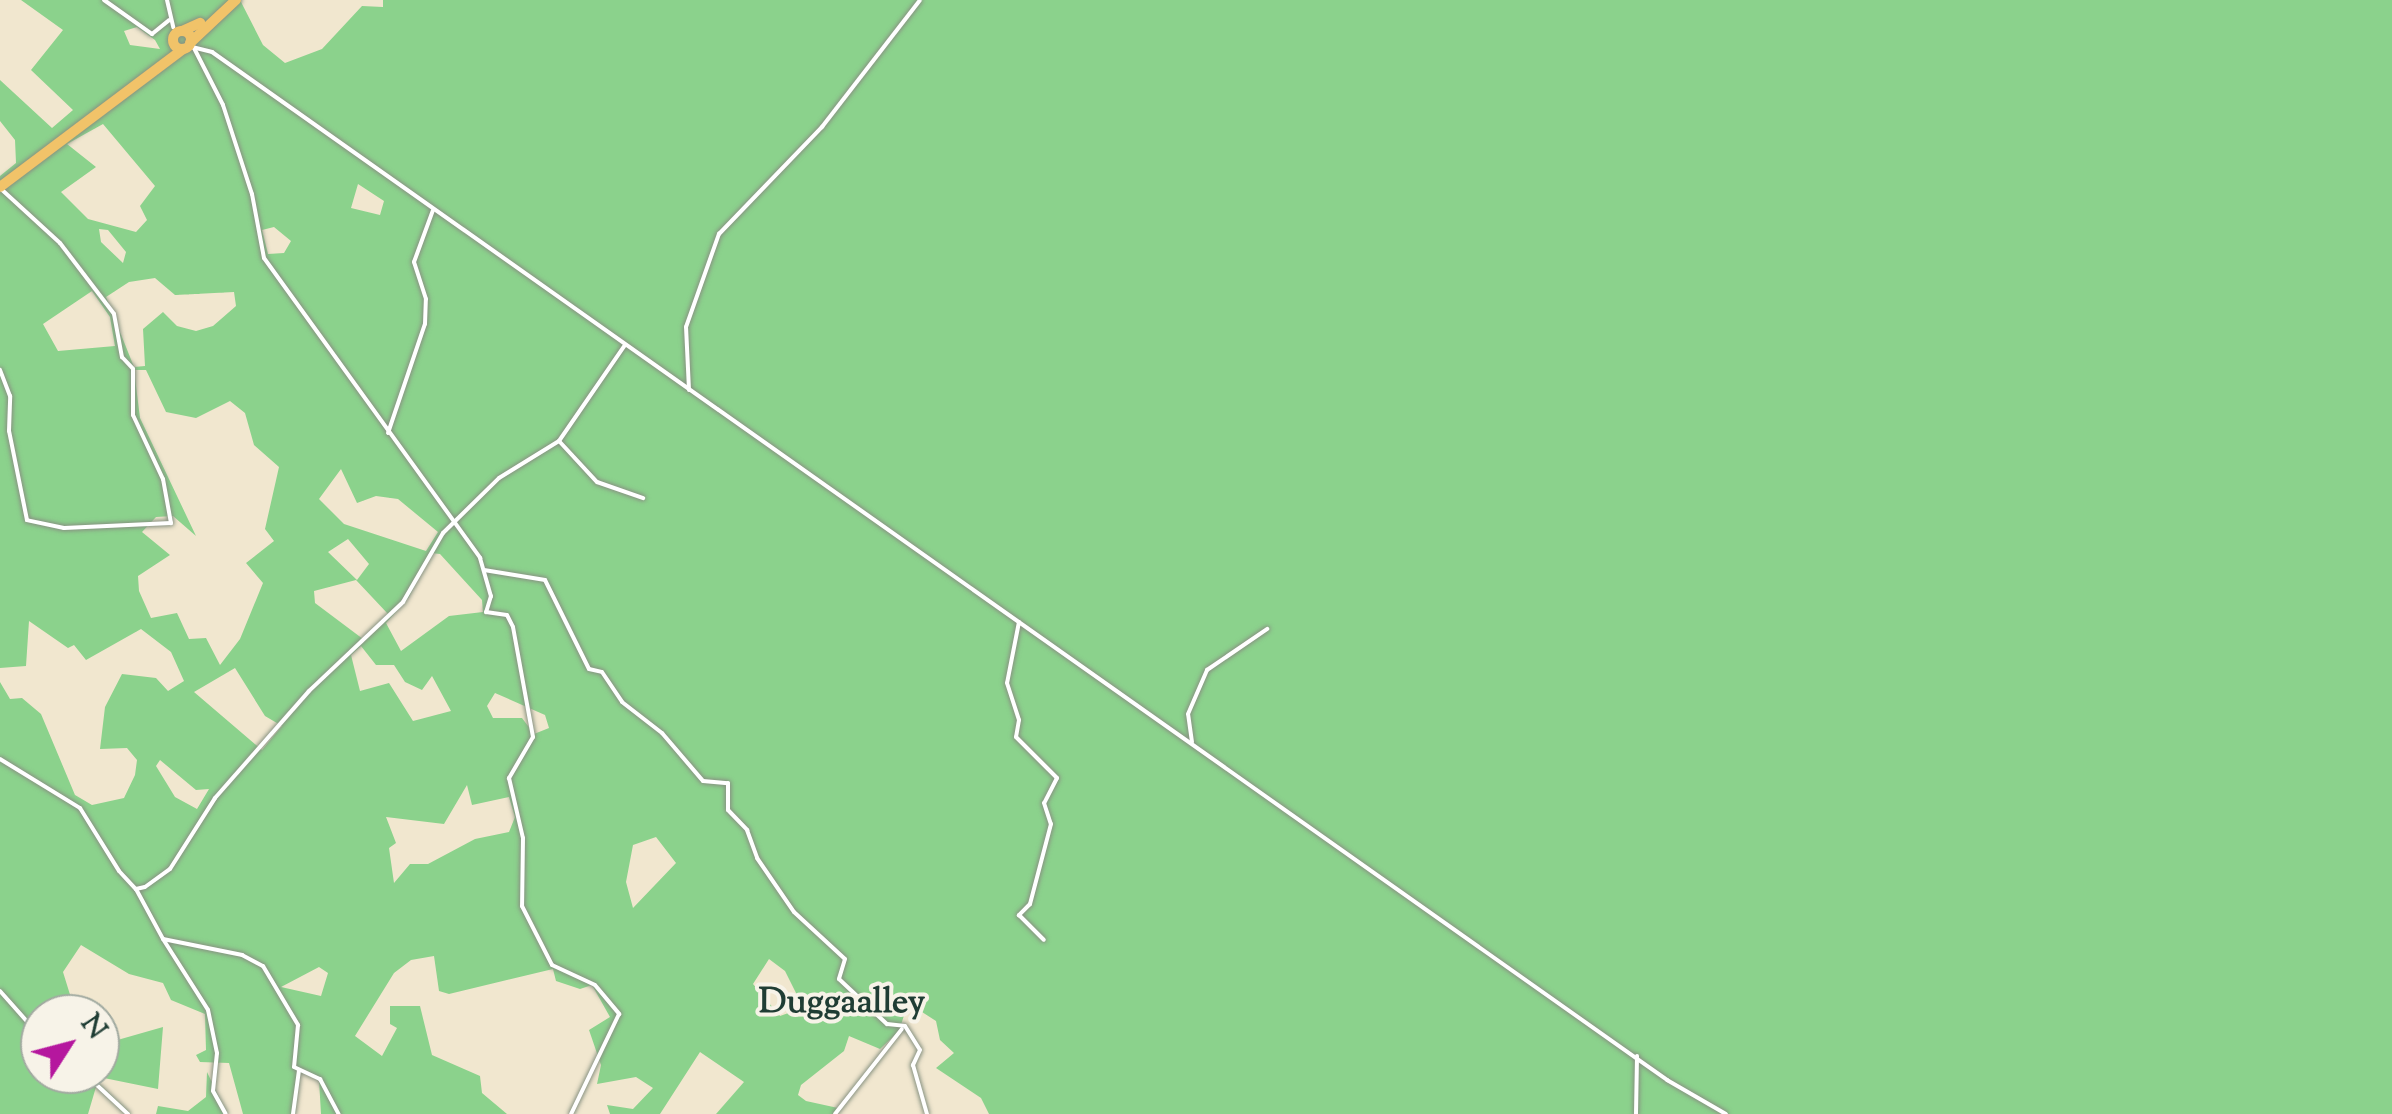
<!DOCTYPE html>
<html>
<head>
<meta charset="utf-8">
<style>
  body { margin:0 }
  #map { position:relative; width:2392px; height:1114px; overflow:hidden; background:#f1e7cf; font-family:"Sorts Mill Goudy",serif }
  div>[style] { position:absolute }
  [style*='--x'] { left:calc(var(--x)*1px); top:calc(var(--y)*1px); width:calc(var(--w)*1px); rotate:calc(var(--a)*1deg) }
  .green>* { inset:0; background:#8bd28c }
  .roads { filter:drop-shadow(0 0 2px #889282) drop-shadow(0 0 2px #889282) }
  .street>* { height:4px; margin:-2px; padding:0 2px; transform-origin:2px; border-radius:2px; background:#fff }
  .highway>* { height:10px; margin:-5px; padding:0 5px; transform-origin:5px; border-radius:5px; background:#f1c369 }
  .highway>.ring { margin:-5px; padding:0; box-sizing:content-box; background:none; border:10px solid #f1c369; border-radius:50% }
  span { translate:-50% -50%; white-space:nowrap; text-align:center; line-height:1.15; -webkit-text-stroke:8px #f7f3e8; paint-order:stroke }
  .quarter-label { font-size:35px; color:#1f3d34; font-weight:700 }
  .north { position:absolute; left:20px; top:994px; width:100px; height:100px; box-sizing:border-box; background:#f7f3e8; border:2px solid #a1aaa0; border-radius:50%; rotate:54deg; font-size:28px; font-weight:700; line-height:40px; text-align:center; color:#1f3d34 }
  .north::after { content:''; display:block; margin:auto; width:35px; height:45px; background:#b5179e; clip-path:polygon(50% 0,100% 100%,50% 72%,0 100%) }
</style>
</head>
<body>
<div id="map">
  <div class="green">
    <div style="clip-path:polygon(evenodd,21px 0,240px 0,263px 45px,285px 63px,322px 49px,362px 6px,383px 7px,383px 0,2392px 0,2392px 1114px,989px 1114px,981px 1098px,936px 1068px,954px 1053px,940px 1040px,936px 1021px,908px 1003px,899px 1031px,880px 1049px,849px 1036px,844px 1051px,801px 1085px,798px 1095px,806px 1101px,838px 1108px,843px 1103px,837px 1114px,716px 1114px,744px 1082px,700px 1052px,660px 1114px,610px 1114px,607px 1105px,633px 1109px,653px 1088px,636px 1077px,597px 1084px,601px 1065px,589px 1030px,610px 1017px,592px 985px,580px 989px,556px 981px,553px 969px,449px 994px,439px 991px,434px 956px,411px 960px,394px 973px,355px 1036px,382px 1056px,397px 1028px,390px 1024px,390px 1006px,420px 1006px,432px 1055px,480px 1076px,482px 1093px,507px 1114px,321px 1114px,319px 1080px,300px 1072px,295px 1114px,243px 1114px,229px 1063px,200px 1062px,196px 1055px,206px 1050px,205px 1014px,171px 1000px,163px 983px,129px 974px,81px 945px,63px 972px,76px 1014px,40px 1014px,40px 1074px,100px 1074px,100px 1045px,163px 1027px,158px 1089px,99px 1077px,95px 1080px,131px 1114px,96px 1087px,88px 1114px,0 1114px,0 682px,10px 699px,22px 698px,41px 714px,75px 795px,92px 805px,124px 798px,135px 775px,137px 760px,127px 748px,100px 749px,105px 707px,122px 674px,156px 678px,168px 691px,184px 681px,171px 652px,141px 629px,86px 660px,74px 645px,68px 648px,29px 621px,26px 666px,0 668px,0 176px,16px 163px,15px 140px,0 121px,0 80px,52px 128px,73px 110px,31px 70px,63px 30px,21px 0,137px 27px,155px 40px,160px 49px,130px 45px,124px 31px,137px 27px,21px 0,103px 124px,155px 186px,140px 206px,147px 220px,136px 232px,88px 219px,61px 192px,96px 167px,67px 144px,103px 124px,21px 0,358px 184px,384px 201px,380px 215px,351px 208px,358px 184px,21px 0,274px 227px,291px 241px,284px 253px,268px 254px,262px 230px,274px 227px,21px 0,99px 229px,108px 230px,126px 252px,123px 263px,101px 242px,99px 229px,21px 0,155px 278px,175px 295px,234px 292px,236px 306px,213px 326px,196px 331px,177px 326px,163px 312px,143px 329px,145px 366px,134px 367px,106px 297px,129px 282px,155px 278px,21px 0,92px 291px,110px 317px,115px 346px,58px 351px,43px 324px,92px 291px,21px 0,134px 370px,146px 370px,166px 412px,196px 418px,230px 401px,245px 413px,254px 445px,279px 467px,265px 529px,274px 541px,246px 563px,263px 583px,240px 639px,220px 665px,206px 638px,189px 639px,177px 613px,151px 618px,139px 591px,138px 576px,170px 555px,142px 532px,156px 517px,173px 516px,196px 536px,140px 418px,134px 370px,21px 0,341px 469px,357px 503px,376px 496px,398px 499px,438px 532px,426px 551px,344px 524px,319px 499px,341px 469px,21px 0,348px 539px,369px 564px,357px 580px,328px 552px,348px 539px,21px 0,431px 553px,440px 554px,482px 600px,483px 612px,449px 616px,401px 651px,386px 623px,409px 597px,431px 553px,21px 0,356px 580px,388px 614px,363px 639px,315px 603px,314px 591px,356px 580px,21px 0,361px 646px,376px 665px,394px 665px,405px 682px,422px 690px,432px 676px,451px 711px,413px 721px,389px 683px,360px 691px,351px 655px,361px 646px,21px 0,235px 668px,265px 716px,282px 726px,262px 750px,194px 692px,235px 668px,21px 0,495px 693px,545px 715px,549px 728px,534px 734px,522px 718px,493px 718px,487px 706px,495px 693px,21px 0,160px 760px,196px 790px,209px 789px,197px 809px,175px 797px,156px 766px,160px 760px,21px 0,467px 785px,472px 805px,509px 797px,515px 817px,509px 832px,475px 839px,428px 864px,410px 864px,394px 883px,389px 848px,396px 843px,386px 817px,444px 824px,467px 785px,21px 0,656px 837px,676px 863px,633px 908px,626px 882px,633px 845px,656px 837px,21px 0,769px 959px,785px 971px,799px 999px,794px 1011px,780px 1016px,753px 984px,769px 959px,21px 0,319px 967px,328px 973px,321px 996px,281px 987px,319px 967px)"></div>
    <div style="clip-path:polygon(207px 1072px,227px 1114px,156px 1114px,158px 1106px,188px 1111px,206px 1097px)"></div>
  </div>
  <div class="roads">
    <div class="street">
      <div style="--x:104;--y:0;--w:59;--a:35.3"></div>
      <div style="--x:152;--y:34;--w:22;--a:-39"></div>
      <div style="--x:167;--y:0;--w:28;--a:77"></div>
      <div style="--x:188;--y:46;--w:25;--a:14"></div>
      <div style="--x:212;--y:52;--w:1782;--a:35.24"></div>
      <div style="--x:1667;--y:1080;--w:68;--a:30"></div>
      <div style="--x:194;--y:48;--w:64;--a:63"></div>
      <div style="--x:223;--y:105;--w:94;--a:72"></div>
      <div style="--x:252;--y:194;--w:65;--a:79.4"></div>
      <div style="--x:264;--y:258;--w:370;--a:54.2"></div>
      <div style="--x:480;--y:558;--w:40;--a:74"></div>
      <div style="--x:491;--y:596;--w:17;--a:107"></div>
      <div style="--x:486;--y:612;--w:21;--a:8"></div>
      <div style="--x:507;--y:615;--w:13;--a:63"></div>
      <div style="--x:513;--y:627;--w:112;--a:79.7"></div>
      <div style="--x:533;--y:737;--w:48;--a:120.3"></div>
      <div style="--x:509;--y:778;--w:62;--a:76.9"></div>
      <div style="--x:523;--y:838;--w:68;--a:90.8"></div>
      <div style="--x:522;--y:906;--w:66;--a:63"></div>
      <div style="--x:552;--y:965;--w:47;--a:24.9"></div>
      <div style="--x:595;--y:985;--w:38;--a:50"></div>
      <div style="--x:619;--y:1014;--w:111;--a:115.6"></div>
      <div style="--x:0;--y:188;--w:81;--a:42.5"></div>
      <div style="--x:60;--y:243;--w:89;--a:52.7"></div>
      <div style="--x:114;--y:314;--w:44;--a:79.5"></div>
      <div style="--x:122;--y:357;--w:16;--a:47"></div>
      <div style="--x:133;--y:369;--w:46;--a:90"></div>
      <div style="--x:133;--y:415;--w:71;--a:64.9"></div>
      <div style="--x:163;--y:479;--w:45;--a:79.7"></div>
      <div style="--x:171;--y:523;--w:107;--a:177.3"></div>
      <div style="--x:64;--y:528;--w:38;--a:-168"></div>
      <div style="--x:27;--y:520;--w:91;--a:-101.4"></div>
      <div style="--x:9;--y:431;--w:35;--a:-88"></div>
      <div style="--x:10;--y:396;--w:28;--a:-111"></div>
      <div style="--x:689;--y:390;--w:63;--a:-92.7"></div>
      <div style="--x:686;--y:327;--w:99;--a:-70.5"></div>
      <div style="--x:719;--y:234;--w:149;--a:-46.1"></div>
      <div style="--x:822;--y:127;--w:160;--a:-52.3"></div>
      <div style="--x:388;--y:433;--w:115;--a:-71.3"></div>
      <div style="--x:425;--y:324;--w:25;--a:-88"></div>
      <div style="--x:426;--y:299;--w:39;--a:-108"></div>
      <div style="--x:414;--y:262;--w:55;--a:-69.9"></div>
      <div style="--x:559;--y:441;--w:56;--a:47.2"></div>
      <div style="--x:597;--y:482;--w:49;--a:19.2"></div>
      <div style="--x:484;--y:570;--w:62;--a:9.3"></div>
      <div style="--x:545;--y:580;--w:99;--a:63.7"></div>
      <div style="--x:589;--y:669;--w:13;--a:13"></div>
      <div style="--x:602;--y:672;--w:36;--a:56"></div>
      <div style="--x:622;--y:702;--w:51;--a:37.8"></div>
      <div style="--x:662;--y:733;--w:63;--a:49.5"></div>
      <div style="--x:703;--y:781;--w:25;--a:5"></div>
      <div style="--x:728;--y:783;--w:27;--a:90"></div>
      <div style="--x:728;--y:810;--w:28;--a:46"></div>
      <div style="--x:747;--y:830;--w:30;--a:70"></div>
      <div style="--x:757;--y:858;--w:65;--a:55.6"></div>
      <div style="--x:794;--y:912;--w:69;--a:42.7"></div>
      <div style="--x:845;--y:959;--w:21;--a:107"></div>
      <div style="--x:839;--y:979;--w:66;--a:43.2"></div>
      <div style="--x:887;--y:1024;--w:18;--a:6"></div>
      <div style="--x:905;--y:1026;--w:28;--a:58"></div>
      <div style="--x:920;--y:1050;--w:17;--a:115"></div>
      <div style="--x:913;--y:1065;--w:51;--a:74.1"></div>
      <div style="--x:1019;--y:622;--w:62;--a:101.1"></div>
      <div style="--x:1007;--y:683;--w:39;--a:72"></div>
      <div style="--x:1019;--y:720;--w:17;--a:100"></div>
      <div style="--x:1016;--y:737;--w:58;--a:45"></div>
      <div style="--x:1057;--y:778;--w:28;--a:117"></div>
      <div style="--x:1044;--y:803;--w:22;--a:72"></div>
      <div style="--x:1051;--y:824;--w:83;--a:104.7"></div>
      <div style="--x:1030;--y:904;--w:16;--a:135"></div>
      <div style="--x:1019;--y:915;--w:35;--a:45"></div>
      <div style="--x:1192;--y:742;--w:28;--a:-98"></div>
      <div style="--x:1188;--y:714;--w:48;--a:-66.6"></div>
      <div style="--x:1207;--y:670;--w:73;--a:-34.3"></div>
      <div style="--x:0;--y:759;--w:94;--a:31.5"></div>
      <div style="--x:80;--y:808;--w:74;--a:58.2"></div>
      <div style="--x:119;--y:871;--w:25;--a:47"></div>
      <div style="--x:136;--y:889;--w:9;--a:-13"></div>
      <div style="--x:145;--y:887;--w:31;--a:-36"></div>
      <div style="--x:170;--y:869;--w:84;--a:-57.6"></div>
      <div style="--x:215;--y:798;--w:142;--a:-48.7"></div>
      <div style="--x:309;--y:691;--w:129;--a:-43.4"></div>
      <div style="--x:403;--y:602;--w:80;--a:-59.9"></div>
      <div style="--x:443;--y:533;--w:78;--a:-44.5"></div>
      <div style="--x:499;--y:478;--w:70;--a:-31.7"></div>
      <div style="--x:559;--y:441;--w:116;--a:-55.5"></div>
      <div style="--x:136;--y:889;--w:57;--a:61.6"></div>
      <div style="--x:163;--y:939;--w:81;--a:11.4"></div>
      <div style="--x:242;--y:955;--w:24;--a:28"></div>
      <div style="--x:263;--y:966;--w:69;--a:59.3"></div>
      <div style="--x:298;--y:1025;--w:42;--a:95.4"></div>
      <div style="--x:294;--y:1067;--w:29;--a:25"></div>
      <div style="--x:320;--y:1079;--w:40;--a:62"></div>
      <div style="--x:163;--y:939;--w:84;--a:57.6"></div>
      <div style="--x:208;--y:1010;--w:44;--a:78.2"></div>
      <div style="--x:217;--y:1053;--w:38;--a:96"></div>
      <div style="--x:213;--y:1091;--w:26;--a:61"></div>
      <div style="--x:0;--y:991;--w:60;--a:48.4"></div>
      <div style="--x:85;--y:1074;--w:59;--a:42.9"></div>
      <div style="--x:293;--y:1114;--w:44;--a:-82.2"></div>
      <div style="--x:835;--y:1114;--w:108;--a:-51.8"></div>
      <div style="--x:1636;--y:1114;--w:58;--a:-89"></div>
    </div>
    <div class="highway">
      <div style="--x:182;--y:31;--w:20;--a:-24"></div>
      <div class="ring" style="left:173px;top:31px;width:8px;height:8px"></div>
      <div style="--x:190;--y:43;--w:63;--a:-43.1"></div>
      <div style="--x:0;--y:187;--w:229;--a:-37"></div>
    </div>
  </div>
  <div class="quarter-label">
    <span style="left:842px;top:1004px">Duggaalley</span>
  </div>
  <div class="north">N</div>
</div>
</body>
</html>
